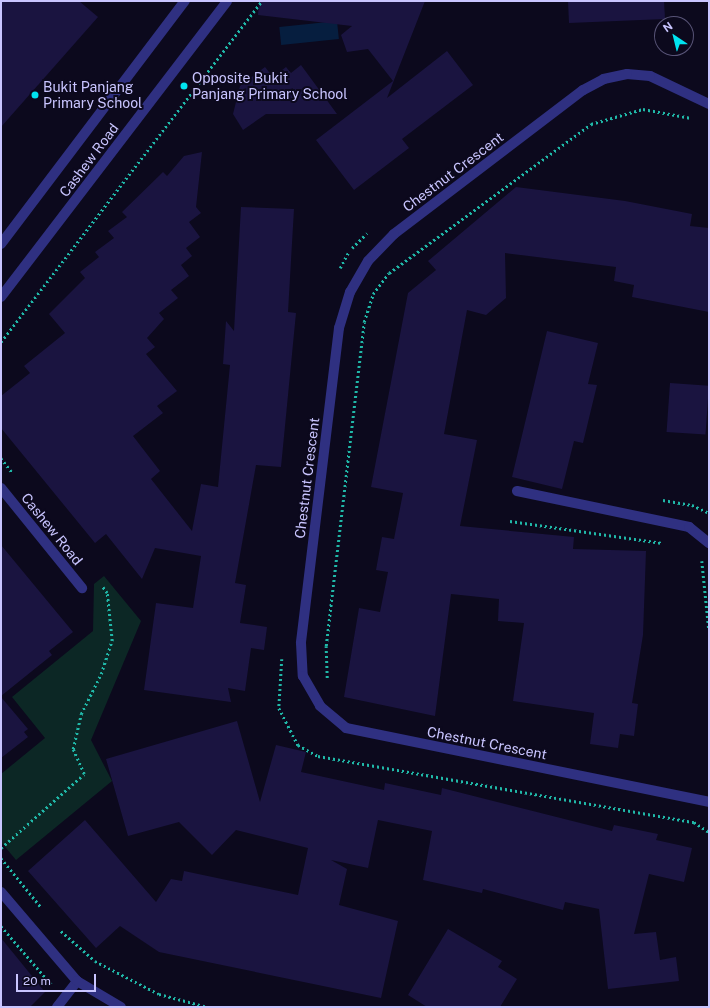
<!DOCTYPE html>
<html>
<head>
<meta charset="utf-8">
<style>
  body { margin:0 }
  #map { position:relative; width:710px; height:1008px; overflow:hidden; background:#0c091d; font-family:"Public Sans",sans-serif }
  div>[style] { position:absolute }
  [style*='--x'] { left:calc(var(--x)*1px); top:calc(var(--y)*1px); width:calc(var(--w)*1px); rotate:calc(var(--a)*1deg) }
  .green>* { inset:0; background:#0c2725 }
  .water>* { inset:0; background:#061e3f; transform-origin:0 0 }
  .building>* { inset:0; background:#1a1440; transform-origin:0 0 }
  .path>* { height:2.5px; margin-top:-1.25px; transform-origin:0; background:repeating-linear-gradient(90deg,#20b8a8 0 2px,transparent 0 5px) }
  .service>* { height:10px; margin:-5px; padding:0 5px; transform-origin:5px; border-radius:5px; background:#2f3081 }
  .minor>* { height:10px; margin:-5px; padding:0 5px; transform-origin:5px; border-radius:5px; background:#2f3081 }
  .tertiary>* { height:10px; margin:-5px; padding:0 5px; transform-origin:5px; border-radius:5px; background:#2f3081 }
  .dots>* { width:11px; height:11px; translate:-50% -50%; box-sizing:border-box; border:2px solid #0c091d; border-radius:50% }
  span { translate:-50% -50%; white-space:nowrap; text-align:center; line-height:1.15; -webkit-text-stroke:4px #0c091d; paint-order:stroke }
  .poi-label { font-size:14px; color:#c9c5ff }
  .left { translate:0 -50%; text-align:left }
  .street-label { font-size:14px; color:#c9c5ff }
  .frame { position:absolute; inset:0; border:2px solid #c9c5ff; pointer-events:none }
  .north { position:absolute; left:654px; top:16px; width:40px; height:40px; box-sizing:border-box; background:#0c091d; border:1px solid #585477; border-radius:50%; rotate:325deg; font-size:11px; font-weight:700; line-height:16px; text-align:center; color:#c9c5ff }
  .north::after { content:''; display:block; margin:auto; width:14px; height:18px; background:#00e4f0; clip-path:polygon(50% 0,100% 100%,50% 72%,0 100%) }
  .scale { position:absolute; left:16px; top:974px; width:80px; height:18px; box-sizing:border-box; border:2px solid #c9c5ff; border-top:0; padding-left:5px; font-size:12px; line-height:14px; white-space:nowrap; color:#c9c5ff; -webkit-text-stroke:3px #0c091d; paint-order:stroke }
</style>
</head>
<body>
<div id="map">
  <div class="green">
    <div style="clip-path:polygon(104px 576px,141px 621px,91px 740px,112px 781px,16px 860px,1px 842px,1px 774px,45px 738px,12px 697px,93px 631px,94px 584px)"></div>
  </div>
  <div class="water">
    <div style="left:337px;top:21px;width:18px;height:58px;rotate:84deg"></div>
  </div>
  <div class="building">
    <div style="clip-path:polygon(1px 1px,79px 1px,98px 17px,1px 127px)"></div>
    <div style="clip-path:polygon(259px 1px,425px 1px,387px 98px,447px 51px,473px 85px,402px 139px,409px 148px,354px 190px,316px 140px,393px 81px,368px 49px,347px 52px,341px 35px,352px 26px,258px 15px)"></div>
    <div style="clip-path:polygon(568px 1px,664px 1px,665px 19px,569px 23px)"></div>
    <div style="clip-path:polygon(301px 65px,337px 114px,266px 114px,243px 130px,233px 114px,240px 86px,265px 67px,273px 77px,286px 67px,291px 73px)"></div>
    <div style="clip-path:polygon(202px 152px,196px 207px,201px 213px,189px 222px,200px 237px,186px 248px,192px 256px,181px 265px,189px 276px,171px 290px,178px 298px,159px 313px,164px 319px,147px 338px,155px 347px,146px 354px,177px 391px,157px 406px,163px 413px,133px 436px,160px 471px,151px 479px,192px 531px,201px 484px,218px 487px,230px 365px,223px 364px,226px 321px,234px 331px,241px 207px,294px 209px,288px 312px,296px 313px,281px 467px,256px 465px,235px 583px,246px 585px,240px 623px,267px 627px,264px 650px,251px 648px,245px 691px,228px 688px,231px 702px,144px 690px,156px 603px,193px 608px,201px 556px,155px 548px,142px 579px,106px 534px,95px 543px,1px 428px,1px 396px,30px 373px,24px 366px,65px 333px,49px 314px,85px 278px,80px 272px,99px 257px,95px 252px,114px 238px,108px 231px,127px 217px,122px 212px,163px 172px,167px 176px,184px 156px)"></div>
    <div style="clip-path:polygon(516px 187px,625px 201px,692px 214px,690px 226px,709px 228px,709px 312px,632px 297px,634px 285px,614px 281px,616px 267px,505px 253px,506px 298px,486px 315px,467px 310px,444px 434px,477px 440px,460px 526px,574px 537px,573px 549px,646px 551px,643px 635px,632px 703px,638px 704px,634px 736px,620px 734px,618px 748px,590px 744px,594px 713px,513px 701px,524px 623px,498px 621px,499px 599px,451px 594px,435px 716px,344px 697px,359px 608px,380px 612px,388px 572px,376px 570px,382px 537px,394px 539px,403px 493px,371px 487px,408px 293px,436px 270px,428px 261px)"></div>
    <div style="clip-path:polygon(547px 331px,598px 343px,588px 384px,597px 385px,583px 443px,574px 441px,562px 489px,512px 477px)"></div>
    <div style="left:670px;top:383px;width:39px;height:49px;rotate:4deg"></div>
    <div style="clip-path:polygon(1px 545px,73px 632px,49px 651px,52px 655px,1px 696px)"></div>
    <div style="clip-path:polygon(1px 697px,28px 729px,24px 732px,28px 737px,1px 758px)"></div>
    <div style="clip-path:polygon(237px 721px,260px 802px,276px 745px,306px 752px,301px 772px,384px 790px,385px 783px,441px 795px,442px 788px,612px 831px,614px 825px,658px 834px,656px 840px,692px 848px,684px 882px,649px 874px,634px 934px,656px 932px,660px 960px,676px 957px,679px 981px,608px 989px,599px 909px,565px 902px,563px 910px,483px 889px,482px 893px,423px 880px,432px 831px,378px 820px,368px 868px,331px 860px,347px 869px,339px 905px,398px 921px,381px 998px,159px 952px,120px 926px,96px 948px,28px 871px,85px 820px,156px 902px,171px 879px,182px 881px,184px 871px,298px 895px,308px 848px,236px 830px,212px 855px,179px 822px,128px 836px,106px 759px)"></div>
    <div style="clip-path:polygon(448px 929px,502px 961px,498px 967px,517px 979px,500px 1007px,427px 1007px,408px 995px)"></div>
    <div style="clip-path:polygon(1px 938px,45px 992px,30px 1007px,1px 1007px)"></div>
  </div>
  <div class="path">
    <div style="--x:352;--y:248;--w:21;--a:-45"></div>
    <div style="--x:340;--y:268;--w:17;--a:-62"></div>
    <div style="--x:1;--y:342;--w:429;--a:-52.6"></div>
    <div style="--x:1;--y:458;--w:18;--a:52"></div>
    <div style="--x:663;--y:500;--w:29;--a:10"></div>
    <div style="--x:692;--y:505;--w:19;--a:25"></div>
    <div style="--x:510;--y:521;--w:154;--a:8.2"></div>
    <div style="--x:702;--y:561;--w:69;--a:84.2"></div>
    <div style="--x:282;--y:659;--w:49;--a:93.5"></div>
    <div style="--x:279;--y:708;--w:42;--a:62.8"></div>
    <div style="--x:298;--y:745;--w:23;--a:29"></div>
    <div style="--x:318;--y:756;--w:382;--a:10"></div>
    <div style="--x:694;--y:822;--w:18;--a:34"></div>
    <div style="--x:327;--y:678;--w:32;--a:-92"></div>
    <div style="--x:326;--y:646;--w:326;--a:-83.3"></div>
    <div style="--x:364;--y:322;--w:29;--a:-72"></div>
    <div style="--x:373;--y:294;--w:26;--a:-53"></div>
    <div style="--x:389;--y:273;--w:251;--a:-36.4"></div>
    <div style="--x:591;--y:124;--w:54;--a:-16.1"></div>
    <div style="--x:643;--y:109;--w:49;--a:10.6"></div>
    <div style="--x:1;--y:848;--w:111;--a:-41.7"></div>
    <div style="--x:84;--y:774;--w:27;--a:-114"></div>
    <div style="--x:73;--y:749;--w:36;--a:-77"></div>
    <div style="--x:81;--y:714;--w:45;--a:-63.4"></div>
    <div style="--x:101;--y:674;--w:35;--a:-72"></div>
    <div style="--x:112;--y:641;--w:48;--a:-95.9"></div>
    <div style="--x:107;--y:593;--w:9;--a:-126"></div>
    <div style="--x:1;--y:858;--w:63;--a:50.8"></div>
    <div style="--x:1;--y:926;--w:78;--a:49.2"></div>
    <div style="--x:61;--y:931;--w:45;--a:41.4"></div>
    <div style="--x:95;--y:961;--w:72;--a:27.3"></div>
    <div style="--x:159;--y:994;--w:51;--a:14.9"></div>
  </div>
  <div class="service">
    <div style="--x:57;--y:1007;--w:33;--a:-52"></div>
  </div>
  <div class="minor">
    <div style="--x:709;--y:104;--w:65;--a:-154.6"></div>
    <div style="--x:650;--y:76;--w:23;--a:-175"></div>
    <div style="--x:627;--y:74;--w:24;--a:168"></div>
    <div style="--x:604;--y:79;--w:24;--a:152"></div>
    <div style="--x:583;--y:90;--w:238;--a:142.7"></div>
    <div style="--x:394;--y:234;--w:37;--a:134"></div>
    <div style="--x:368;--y:261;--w:36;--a:120"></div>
    <div style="--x:350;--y:292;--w:38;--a:107"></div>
    <div style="--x:339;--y:328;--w:317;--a:96.9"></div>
    <div style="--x:301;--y:643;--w:33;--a:87"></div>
    <div style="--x:303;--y:676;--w:34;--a:60"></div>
    <div style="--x:320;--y:706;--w:34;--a:40"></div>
    <div style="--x:346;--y:728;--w:370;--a:11.5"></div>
    <div style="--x:1;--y:488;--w:129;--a:51"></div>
    <div style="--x:517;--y:491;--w:176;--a:11.8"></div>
    <div style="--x:689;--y:527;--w:26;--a:39"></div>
    <div style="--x:1;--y:892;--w:117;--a:49.5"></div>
    <div style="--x:77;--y:981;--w:51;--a:30.6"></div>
  </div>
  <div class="tertiary">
    <div style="--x:1;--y:244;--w:305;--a:-52.9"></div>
    <div style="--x:1;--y:297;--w:372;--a:-52.6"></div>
  </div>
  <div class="dots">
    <div style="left:184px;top:86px;background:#00e4f0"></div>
    <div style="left:35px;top:95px;background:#00e4f0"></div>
  </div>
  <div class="poi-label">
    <span class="left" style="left:192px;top:86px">Opposite Bukit<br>Panjang Primary School</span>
    <span class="left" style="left:43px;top:95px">Bukit Panjang<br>Primary School</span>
  </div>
  <div class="street-label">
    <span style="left:89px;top:160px;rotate:-53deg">Cashew Road</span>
    <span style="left:453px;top:172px;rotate:-37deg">Chestnut Crescent</span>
    <span style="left:307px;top:478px;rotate:-83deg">Chestnut Crescent</span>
    <span style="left:52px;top:529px;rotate:51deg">Cashew Road</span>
    <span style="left:487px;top:743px;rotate:11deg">Chestnut Crescent</span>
  </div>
  <div class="frame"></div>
  <div class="north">N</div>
  <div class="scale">20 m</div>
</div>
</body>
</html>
